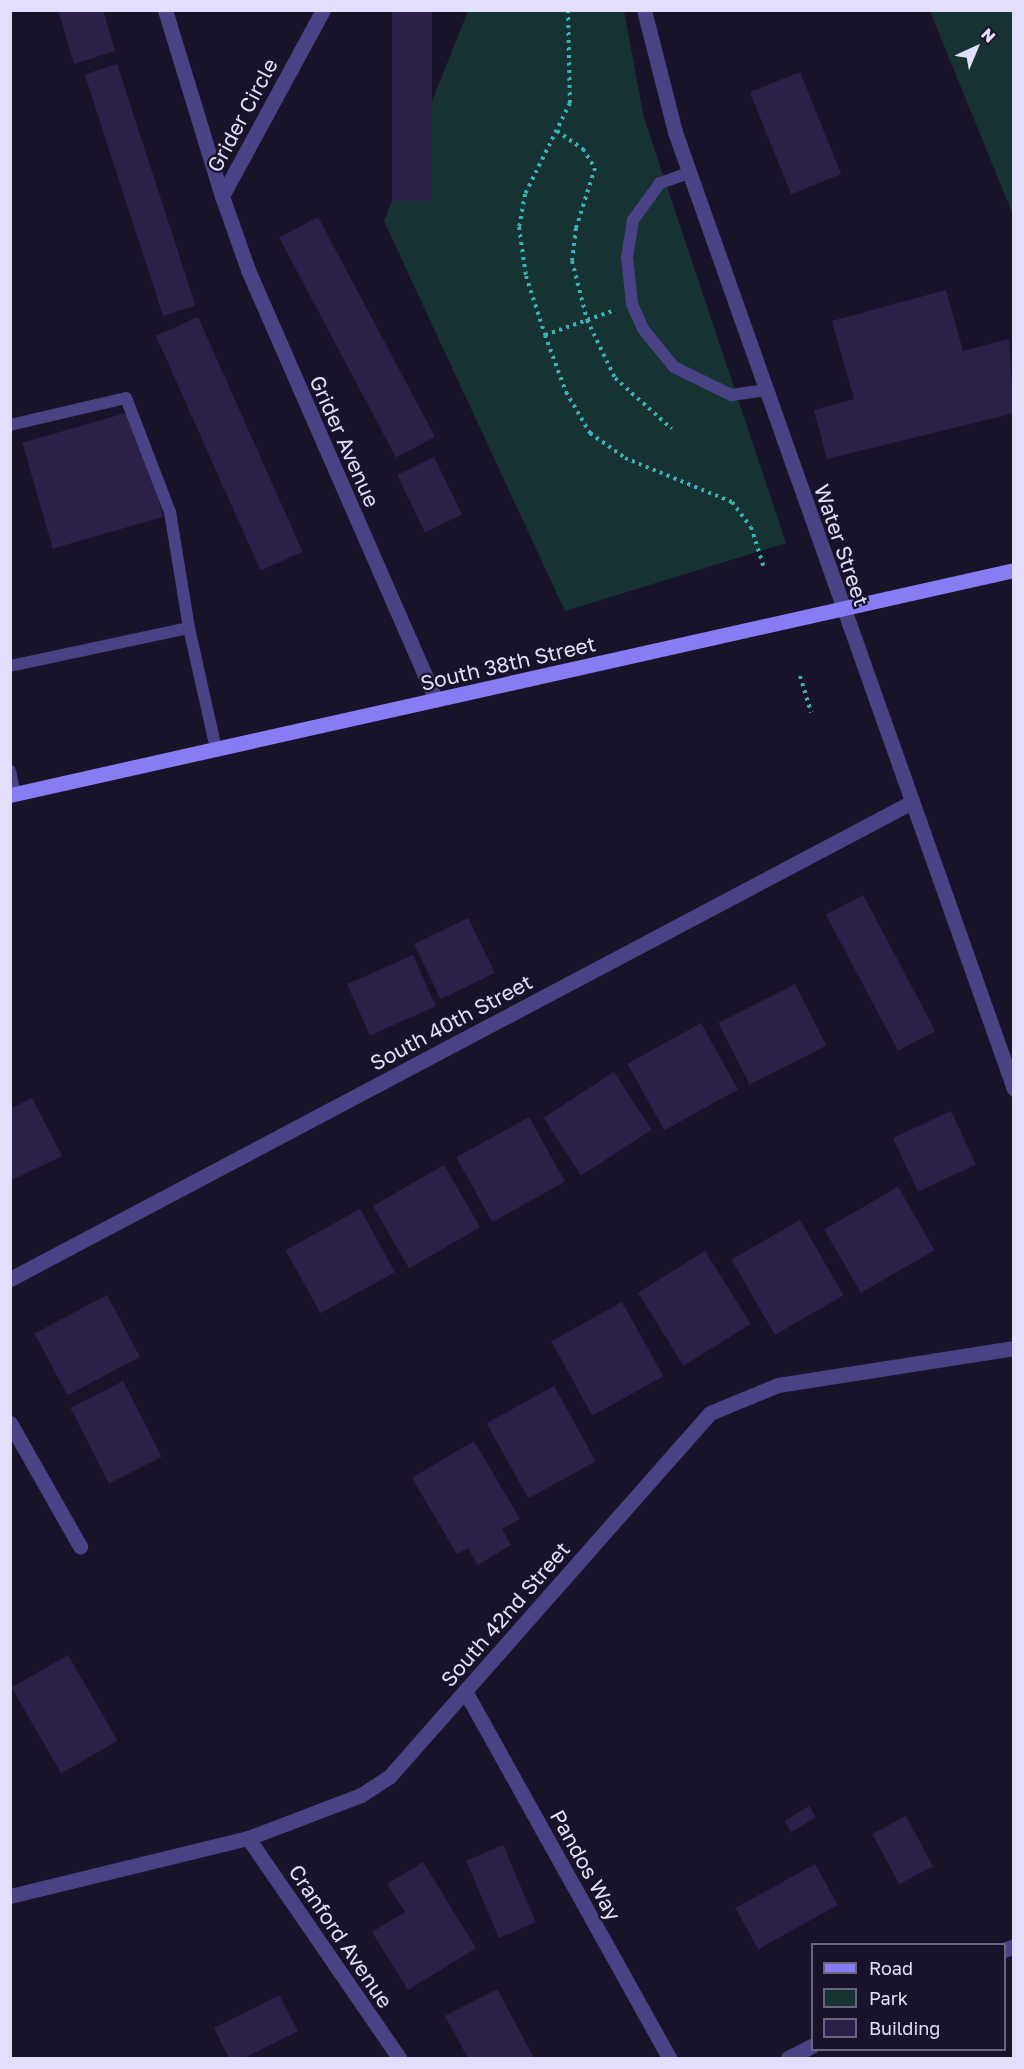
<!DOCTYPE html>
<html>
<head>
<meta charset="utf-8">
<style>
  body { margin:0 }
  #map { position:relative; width:1024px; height:2069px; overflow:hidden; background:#191329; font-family:"Golos Text",sans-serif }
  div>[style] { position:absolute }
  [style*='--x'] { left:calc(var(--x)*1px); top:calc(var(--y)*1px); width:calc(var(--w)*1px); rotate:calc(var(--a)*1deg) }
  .green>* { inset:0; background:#163233 }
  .building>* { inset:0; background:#2c2049; transform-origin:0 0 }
  .path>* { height:4px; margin-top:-2px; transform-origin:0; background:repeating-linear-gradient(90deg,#3ab2b4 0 3px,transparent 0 7.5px) }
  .service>* { height:12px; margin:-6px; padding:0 6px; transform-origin:6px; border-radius:6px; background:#494285 }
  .minor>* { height:15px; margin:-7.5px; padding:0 7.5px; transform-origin:7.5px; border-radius:7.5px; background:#494285 }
  .secondary>* { height:15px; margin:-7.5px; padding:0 7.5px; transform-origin:7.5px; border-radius:7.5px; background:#887cf5 }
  span { translate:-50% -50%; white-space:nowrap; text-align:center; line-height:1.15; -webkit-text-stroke:4.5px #191329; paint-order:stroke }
  .street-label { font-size:21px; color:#e4defd }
  .frame { position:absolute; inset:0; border:12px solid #e4defd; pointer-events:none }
  .legend { position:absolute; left:811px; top:1943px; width:195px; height:108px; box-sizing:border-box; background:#191329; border:2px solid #6a647e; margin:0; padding:8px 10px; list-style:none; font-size:18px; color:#e4defd }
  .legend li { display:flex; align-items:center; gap:12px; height:30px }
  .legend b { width:30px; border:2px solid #6a647e }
  .north { position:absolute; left:946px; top:18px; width:60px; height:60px; -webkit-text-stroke:4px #191329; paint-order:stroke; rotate:44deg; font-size:16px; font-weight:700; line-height:24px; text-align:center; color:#e4defd }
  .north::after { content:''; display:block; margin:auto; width:21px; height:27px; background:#e4defd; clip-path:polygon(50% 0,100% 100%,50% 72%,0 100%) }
</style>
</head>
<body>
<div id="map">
  <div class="green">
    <div style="clip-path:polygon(468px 11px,624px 11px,644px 118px,786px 543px,565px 611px,384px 221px)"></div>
    <div style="clip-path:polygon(930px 11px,1013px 11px,1013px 215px)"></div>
  </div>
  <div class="building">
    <div style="clip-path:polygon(58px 10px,103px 10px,115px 51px,74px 64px)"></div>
    <div style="left:392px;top:10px;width:40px;height:191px"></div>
    <div style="left:117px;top:64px;width:254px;height:34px;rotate:72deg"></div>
    <div style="left:800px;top:72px;width:110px;height:54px;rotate:68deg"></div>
    <div style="left:318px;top:217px;width:249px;height:44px;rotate:62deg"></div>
    <div style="clip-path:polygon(946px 290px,963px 351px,1009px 339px,1014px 413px,827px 459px,814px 410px,854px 399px,832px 321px)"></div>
    <div style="left:198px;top:317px;width:257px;height:46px;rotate:66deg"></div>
    <div style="left:133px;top:411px;width:110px;height:115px;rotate:74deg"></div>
    <div style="left:434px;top:457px;width:64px;height:41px;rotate:64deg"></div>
    <div style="left:863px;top:895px;width:154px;height:42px;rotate:62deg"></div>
    <div style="left:468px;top:918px;width:61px;height:60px;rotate:64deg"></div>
    <div style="left:413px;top:955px;width:56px;height:72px;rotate:66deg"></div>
    <div style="left:795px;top:984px;width:69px;height:86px;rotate:63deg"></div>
    <div style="left:701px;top:1023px;width:76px;height:84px;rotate:61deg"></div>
    <div style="left:614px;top:1072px;width:69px;height:84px;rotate:57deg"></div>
    <div style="clip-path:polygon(32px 1098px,62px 1156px,10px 1181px,10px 1109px)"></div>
    <div style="left:951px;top:1111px;width:59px;height:64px;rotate:65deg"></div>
    <div style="left:529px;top:1117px;width:74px;height:83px;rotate:61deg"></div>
    <div style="left:444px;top:1165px;width:72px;height:82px;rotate:60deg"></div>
    <div style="left:898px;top:1187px;width:73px;height:85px;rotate:60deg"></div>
    <div style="left:360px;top:1209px;width:72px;height:85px;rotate:61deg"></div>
    <div style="left:800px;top:1220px;width:87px;height:79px;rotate:60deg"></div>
    <div style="left:705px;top:1251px;width:86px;height:79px;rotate:58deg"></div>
    <div style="left:107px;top:1295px;width:70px;height:82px;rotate:62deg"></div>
    <div style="left:622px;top:1302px;width:85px;height:81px;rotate:61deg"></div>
    <div style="left:123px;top:1381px;width:85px;height:59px;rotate:63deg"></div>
    <div style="left:554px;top:1386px;width:86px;height:77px;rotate:61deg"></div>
    <div style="clip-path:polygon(474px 1441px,520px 1519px,502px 1529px,511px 1545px,478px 1565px,468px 1548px,457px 1554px,412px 1478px)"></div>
    <div style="left:68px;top:1655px;width:99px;height:65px;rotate:60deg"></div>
    <div style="left:809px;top:1806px;width:13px;height:29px;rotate:58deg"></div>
    <div style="left:906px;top:1816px;width:57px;height:38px;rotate:62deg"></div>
    <div style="left:503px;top:1845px;width:84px;height:40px;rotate:67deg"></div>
    <div style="clip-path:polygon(423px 1862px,476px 1948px,408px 1990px,372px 1932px,405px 1912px,387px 1884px)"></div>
    <div style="left:815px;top:1864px;width:47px;height:91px;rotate:61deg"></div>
    <div style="clip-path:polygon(497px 1989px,534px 2058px,468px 2058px,445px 2016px)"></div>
    <div style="clip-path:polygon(279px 1995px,298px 2031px,244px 2058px,229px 2058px,214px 2028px)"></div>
  </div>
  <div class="path">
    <div style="--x:568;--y:10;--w:93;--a:88.8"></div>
    <div style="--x:570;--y:103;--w:102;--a:116.3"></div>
    <div style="--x:525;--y:194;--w:34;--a:100"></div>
    <div style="--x:519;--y:227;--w:49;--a:81.9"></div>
    <div style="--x:526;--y:276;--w:62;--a:72.1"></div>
    <div style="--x:545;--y:335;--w:61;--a:69.8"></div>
    <div style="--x:566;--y:392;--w:48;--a:59.7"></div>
    <div style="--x:590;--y:433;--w:43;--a:35.5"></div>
    <div style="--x:625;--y:458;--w:116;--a:22.4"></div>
    <div style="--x:732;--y:502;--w:31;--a:53"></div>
    <div style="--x:751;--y:527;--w:43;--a:72.4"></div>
    <div style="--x:557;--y:131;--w:32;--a:35"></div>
    <div style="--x:583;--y:149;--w:22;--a:58"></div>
    <div style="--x:595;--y:168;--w:63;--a:107.6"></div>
    <div style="--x:576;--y:228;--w:33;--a:97"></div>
    <div style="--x:572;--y:261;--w:61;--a:75.7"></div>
    <div style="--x:587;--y:320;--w:64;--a:64.2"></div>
    <div style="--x:615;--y:378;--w:76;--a:41.8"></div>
    <div style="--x:545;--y:335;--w:71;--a:-19.7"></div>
    <div style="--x:800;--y:676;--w:38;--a:73"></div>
  </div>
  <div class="service">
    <div style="--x:689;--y:173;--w:31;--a:161"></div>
    <div style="--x:660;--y:183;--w:46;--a:126.1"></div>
    <div style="--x:633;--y:220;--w:37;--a:99"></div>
    <div style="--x:627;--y:257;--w:47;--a:83.9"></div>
    <div style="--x:632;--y:304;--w:27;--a:66"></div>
    <div style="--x:643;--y:329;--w:49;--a:50.8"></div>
    <div style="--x:674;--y:367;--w:64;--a:26.2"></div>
    <div style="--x:731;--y:395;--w:35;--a:-8"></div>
    <div style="--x:10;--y:425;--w:119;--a:-13.1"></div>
    <div style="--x:126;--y:398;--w:122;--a:68.9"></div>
    <div style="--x:170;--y:512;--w:118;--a:80.7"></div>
    <div style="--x:10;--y:666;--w:183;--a:-12"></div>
    <div style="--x:189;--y:628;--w:124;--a:77.4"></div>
    <div style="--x:10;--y:771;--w:24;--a:78"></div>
  </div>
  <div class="minor">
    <div style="--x:165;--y:10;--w:195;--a:73"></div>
    <div style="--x:222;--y:196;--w:212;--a:-61.5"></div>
    <div style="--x:644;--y:10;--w:126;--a:75.7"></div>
    <div style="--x:675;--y:132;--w:1015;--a:70.49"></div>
    <div style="--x:222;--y:196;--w:78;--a:70.6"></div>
    <div style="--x:248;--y:270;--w:469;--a:66.4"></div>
    <div style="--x:10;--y:1279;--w:1020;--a:-27.87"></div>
    <div style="--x:10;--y:1423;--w:142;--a:60.4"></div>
    <div style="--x:465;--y:1691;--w:420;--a:60.9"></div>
    <div style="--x:248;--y:1838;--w:267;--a:55.5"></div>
    <div style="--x:10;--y:1896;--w:245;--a:-13.7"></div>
    <div style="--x:248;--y:1838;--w:121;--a:-20.8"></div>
    <div style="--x:361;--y:1795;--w:33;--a:-33"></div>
    <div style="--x:389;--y:1777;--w:485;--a:-48.6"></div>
    <div style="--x:710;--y:1413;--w:74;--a:-22.4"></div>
    <div style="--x:778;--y:1385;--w:239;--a:-8.9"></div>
    <div style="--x:1004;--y:1950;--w:11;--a:-22"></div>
    <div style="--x:788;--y:2058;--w:27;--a:-27"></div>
  </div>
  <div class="secondary">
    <div style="--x:10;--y:795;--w:1029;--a:-12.63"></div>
  </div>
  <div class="street-label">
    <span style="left:242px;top:115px;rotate:-62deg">Grider Circle</span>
    <span style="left:345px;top:441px;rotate:66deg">Grider Avenue</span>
    <span style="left:842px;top:545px;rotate:71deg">Water Street</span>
    <span style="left:508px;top:663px;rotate:-13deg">South 38th Street</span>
    <span style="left:451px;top:1022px;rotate:-28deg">South 40th Street</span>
    <span style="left:505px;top:1614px;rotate:-49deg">South 42nd Street</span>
    <span style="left:586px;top:1865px;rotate:61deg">Pandos Way</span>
    <span style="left:341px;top:1936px;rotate:56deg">Cranford Avenue</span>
  </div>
  <div class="frame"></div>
  <ul class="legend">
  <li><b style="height:8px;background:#887cf5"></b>Road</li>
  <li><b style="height:16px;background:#163233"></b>Park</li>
  <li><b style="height:16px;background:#2c2049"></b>Building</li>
  </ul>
  <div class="north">N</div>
</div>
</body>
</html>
